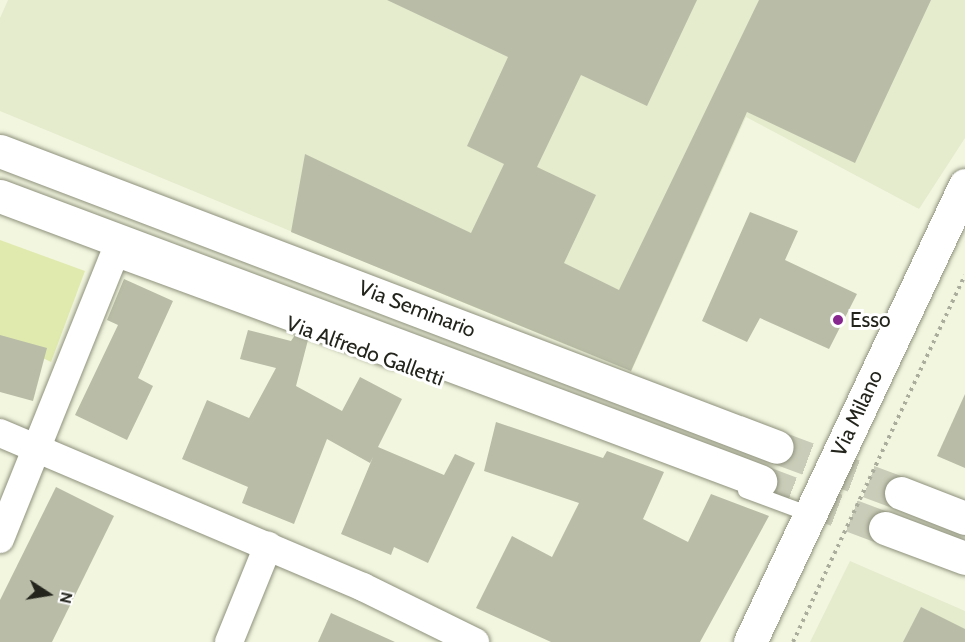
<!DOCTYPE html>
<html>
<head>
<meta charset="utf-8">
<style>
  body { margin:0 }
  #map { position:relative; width:965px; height:642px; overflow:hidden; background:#f2f6df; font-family:Cabin,sans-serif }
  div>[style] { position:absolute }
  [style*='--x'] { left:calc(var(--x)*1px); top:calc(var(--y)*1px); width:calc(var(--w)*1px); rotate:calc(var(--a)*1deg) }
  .built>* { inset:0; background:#e5ebcd }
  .green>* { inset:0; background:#e1eaae }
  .building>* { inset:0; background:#b9bda7 }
  .primary-tunnel>* { height:33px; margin-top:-16.5px; transform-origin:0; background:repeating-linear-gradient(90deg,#c9ccb8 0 33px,transparent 0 49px) }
  .path>* { height:4px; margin-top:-2px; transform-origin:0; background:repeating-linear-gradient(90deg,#abad9c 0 3px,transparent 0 7.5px) }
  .roads { filter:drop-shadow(0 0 2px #8e917c) drop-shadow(0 0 2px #8e917c) }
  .lane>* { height:15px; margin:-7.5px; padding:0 7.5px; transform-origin:7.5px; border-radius:7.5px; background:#fff }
  .street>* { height:28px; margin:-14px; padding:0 14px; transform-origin:14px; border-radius:14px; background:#fff }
  .primary>* { height:33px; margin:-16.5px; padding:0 16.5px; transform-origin:16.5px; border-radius:16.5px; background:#fff }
  .dots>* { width:16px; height:16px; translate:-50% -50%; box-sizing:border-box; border:3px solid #fff; border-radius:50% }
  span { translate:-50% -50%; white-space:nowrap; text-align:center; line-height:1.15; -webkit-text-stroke:6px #fff; paint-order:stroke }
  .street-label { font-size:21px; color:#23241c }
  .poi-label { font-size:21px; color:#23241c }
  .left { translate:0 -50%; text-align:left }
  .north { position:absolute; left:18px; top:564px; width:60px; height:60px; -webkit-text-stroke:4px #fff; paint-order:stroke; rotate:102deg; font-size:16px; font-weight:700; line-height:24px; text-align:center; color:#23241c }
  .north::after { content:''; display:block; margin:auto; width:21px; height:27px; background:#23241c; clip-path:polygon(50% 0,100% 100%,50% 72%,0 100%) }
</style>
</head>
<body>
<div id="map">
  <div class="built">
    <div style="clip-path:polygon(8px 0,965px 0,965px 138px,919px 209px,746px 117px,631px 372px,0 111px,0 18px)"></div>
    <div style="clip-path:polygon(850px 561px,965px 611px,965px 642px,810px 642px)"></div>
  </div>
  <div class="green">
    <div style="clip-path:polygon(0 240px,85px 271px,51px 362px,0 337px)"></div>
  </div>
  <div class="building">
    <div style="clip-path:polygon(387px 0,697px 0,647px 106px,581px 75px,537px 167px,596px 195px,564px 263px,619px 290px,759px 0,931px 0,855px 163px,747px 112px,631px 371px,291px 232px,305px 154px,471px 233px,504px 164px,467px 146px,508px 57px)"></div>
    <div style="clip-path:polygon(750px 212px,798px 231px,785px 260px,857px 294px,829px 349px,760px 318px,747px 342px,702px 321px)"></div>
    <div style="clip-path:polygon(124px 279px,173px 301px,138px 378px,153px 386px,127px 440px,75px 415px,118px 325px,107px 320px)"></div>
    <div style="clip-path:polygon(248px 330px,291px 341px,295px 335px,308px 340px,296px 386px,342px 411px,360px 377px,402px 399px,378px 447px,444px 475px,455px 454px,475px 463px,428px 563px,394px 547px,391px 555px,341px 534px,373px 457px,370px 463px,327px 439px,294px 524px,242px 503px,248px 487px,182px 459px,207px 400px,249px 418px,276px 368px,240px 359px)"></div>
    <div style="clip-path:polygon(0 335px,47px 348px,33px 401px,0 392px)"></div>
    <div style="clip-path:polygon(965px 394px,965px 468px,937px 456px)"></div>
    <div style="clip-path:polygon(496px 422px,603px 458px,607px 451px,664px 472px,643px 519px,688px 542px,711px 494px,769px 516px,700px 642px,551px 642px,476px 608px,512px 536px,552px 557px,579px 503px,484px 471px)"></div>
    <div style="clip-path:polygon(56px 487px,114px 516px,52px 642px,0 642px,0 600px)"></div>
    <div style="clip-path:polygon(921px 607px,965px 629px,965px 642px,903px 642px)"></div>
    <div style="clip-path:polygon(331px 613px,395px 642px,318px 642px)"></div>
  </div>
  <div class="primary-tunnel">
    <div style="--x:777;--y:447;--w:132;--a:20.4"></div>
    <div style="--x:760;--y:481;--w:134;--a:20.6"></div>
  </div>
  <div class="path">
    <div style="--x:793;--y:642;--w:405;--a:-64.9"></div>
  </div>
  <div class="roads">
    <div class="lane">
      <div style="--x:113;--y:258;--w:298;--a:20.2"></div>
      <div style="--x:745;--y:490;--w:69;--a:20.3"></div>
    </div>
    <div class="street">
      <div style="--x:0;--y:433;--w:394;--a:23"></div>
      <div style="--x:363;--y:587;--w:125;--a:26.2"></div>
      <div style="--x:0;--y:539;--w:303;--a:-68.1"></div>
      <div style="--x:229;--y:642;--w:104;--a:-67.9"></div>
    </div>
    <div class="primary">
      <div style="--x:0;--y:151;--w:831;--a:20.85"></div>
      <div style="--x:0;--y:196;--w:812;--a:20.56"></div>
      <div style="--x:901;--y:493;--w:69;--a:21.3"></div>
      <div style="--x:885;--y:528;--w:85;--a:20.6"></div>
      <div style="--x:750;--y:642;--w:505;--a:-64.8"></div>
    </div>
  </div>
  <div class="dots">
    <div style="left:838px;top:320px;background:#88268f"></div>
  </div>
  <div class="street-label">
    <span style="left:417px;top:309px;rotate:21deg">Via Seminario</span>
    <span style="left:365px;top:351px;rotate:20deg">Via Alfredo Galletti</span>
    <span style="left:857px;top:413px;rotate:-65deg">Via Milano</span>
  </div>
  <div class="poi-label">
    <span class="left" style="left:850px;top:320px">Esso</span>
  </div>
  <div class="north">N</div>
</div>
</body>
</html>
